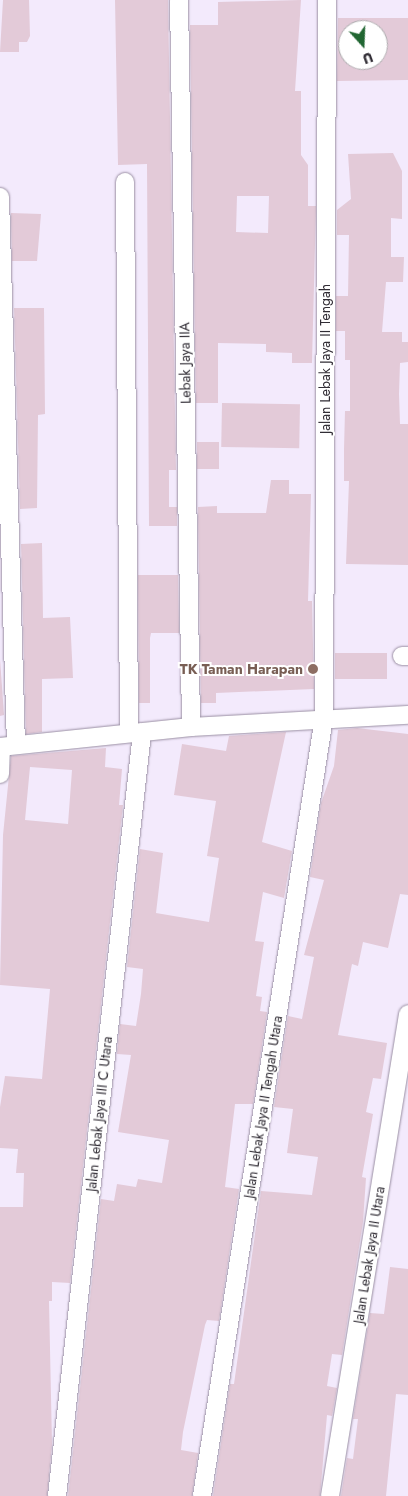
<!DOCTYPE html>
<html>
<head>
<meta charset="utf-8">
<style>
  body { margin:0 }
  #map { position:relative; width:408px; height:1496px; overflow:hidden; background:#f3eafc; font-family:Jost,sans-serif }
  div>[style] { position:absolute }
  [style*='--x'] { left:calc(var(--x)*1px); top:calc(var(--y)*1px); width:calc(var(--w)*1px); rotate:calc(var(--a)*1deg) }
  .building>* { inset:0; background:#e3cad8; transform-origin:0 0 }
  .roads { filter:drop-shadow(0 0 1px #9a8fa3) drop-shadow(0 0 1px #9a8fa3) }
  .minor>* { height:18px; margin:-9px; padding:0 9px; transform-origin:9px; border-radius:9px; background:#fff }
  .dots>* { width:14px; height:14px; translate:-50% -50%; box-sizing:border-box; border:2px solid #fff; border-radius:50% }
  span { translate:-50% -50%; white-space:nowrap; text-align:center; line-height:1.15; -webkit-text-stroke:4px #fff; paint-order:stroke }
  .street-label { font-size:14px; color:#312d35 }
  .education-label { font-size:14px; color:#785e54; font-weight:700 }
  .right { translate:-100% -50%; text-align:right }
  .north { position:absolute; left:338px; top:20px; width:50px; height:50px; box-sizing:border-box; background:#fff; border:1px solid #adabae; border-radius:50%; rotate:160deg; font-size:14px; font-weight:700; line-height:20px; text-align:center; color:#312d35 }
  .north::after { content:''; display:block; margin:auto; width:18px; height:22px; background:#216632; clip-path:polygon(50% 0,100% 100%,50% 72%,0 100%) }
</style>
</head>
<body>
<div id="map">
  <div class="building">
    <div style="clip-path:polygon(3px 0,29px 0,30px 36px,27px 42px,19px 42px,19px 52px,0 52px)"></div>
    <div style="clip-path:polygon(115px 0,168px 0,176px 470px,169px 470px,169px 507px,177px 507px,177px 526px,149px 526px,147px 164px,118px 165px)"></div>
    <div style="clip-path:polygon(evenodd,301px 0,295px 91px,301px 91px,301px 155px,308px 165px,308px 206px,316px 206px,312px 363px,292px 363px,292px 353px,266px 352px,266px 344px,218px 343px,218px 403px,196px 403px,190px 25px,218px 25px,218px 2px,301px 0,237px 196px,269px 196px,268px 233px,236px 232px,237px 196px)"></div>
    <div style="clip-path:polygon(evenodd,338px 18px,408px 18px,408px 80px,337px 81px,338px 18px,348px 30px,378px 30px,378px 60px,348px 60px,348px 30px)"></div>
    <div style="clip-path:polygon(393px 153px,402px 171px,402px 219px,391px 218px,391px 257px,404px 257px,403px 282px,386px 282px,382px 332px,402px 332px,402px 342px,408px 342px,408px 362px,400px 363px,399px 394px,400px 424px,408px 424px,408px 565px,346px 564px,349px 481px,344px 481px,344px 449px,345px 411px,350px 411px,350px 360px,345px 360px,345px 331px,336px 331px,336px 296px,348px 296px,349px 235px,337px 235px,337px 210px,351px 199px,348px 154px)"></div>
    <div style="clip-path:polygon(11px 213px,41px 214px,37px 261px,12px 261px)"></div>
    <div style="clip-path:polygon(14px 308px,44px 308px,45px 414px,38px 415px,37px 508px,20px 509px)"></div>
    <div style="left:222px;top:403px;width:78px;height:44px;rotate:1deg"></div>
    <div style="left:219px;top:442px;width:27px;height:22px;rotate:90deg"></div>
    <div style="clip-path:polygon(271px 480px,289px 480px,289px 494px,311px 494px,308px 601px,312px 601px,314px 689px,216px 693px,216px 703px,201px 703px,198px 507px,217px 506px,217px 513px,266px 513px)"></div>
    <div style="clip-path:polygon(42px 543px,43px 618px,70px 617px,73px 678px,42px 679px,42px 732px,26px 734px,21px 544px)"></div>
    <div style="clip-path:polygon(138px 575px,178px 575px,179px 633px,151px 633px,150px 638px,150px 703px,139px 703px)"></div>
    <div style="left:387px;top:653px;width:26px;height:52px;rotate:90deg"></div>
    <div style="clip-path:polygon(0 659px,4px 715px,0 716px)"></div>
    <div style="clip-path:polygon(357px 728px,408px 734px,408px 895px,400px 894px,388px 948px,363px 942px,358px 966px,352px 964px,338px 1035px,387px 1043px,381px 1079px,373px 1078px,366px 1112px,373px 1114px,362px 1177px,366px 1178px,363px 1222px,342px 1355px,332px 1354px,327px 1386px,337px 1388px,332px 1416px,327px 1415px,320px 1496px,213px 1496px,230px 1384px,234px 1384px,261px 1191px,312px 1195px,318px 1157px,287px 1153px,293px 1109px,274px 1107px,288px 1016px,302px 1019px,314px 957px,304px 955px,324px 880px,310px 877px,321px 803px,334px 766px,338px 730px)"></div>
    <div style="clip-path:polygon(286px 732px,262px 842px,292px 851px,284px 898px,263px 892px,255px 941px,264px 942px,256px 996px,262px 997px,260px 1011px,267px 1012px,253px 1104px,235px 1104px,225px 1187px,239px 1189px,219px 1321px,207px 1320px,205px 1325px,183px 1432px,181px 1450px,198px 1453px,192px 1496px,68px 1496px,101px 1199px,114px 1201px,117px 1184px,136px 1187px,138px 1179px,162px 1183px,169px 1140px,118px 1132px,131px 1055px,117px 1054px,120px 1024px,136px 1026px,141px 994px,143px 969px,127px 967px,140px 849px,163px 853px,156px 913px,209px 922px,219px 858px,207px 856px,216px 801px,174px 795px,182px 744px,226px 751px,229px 736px)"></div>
    <div style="clip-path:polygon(evenodd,106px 748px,105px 767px,122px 769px,119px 805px,123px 805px,70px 1283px,52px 1282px,52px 1301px,49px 1301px,52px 1444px,47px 1496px,0 1496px,0 1207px,23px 1207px,24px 1173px,16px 1173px,18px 1149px,0 1148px,0 1107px,5px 1076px,42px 1079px,50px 989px,0 985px,3px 835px,11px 756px,106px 748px,30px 767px,72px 770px,68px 824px,25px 820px,30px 767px)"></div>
    <div style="clip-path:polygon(390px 1267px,408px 1269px,408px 1395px,396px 1394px,386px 1496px,341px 1496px,347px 1458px,353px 1459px,358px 1419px,353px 1419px,370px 1313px,384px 1314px)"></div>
  </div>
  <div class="roads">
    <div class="minor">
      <div style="--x:179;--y:0;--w:727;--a:89.05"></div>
      <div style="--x:125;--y:182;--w:551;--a:89.58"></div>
      <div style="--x:0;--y:197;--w:548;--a:88.33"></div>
      <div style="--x:402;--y:656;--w:6;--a:0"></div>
      <div style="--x:0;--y:747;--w:192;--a:-6"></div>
      <div style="--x:191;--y:727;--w:217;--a:-3.2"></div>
      <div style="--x:0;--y:774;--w:27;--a:-88"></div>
      <div style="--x:57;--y:1496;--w:768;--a:-83.64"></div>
      <div style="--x:202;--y:1496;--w:788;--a:-81.09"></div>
      <div style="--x:324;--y:718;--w:718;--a:-89.76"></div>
      <div style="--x:330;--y:1496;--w:488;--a:-80.8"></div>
    </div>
  </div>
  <div class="dots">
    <div style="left:313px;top:669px;background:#8d6e63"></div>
  </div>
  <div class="street-label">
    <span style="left:325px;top:359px;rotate:-90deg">Jalan Lebak Jaya II Tengah</span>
    <span style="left:185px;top:363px;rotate:-91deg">Lebak Jaya IIA</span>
    <span style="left:263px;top:1107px;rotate:-81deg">Jalan Lebak Jaya II Tengah Utara</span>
    <span style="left:99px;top:1114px;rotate:-84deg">Jalan Lebak Jaya III C Utara</span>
    <span style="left:369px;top:1255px;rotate:-81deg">Jalan Lebak Jaya II Utara</span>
  </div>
  <div class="education-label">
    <span class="right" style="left:303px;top:669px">TK Taman Harapan</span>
  </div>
  <div class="north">U</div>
</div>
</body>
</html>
